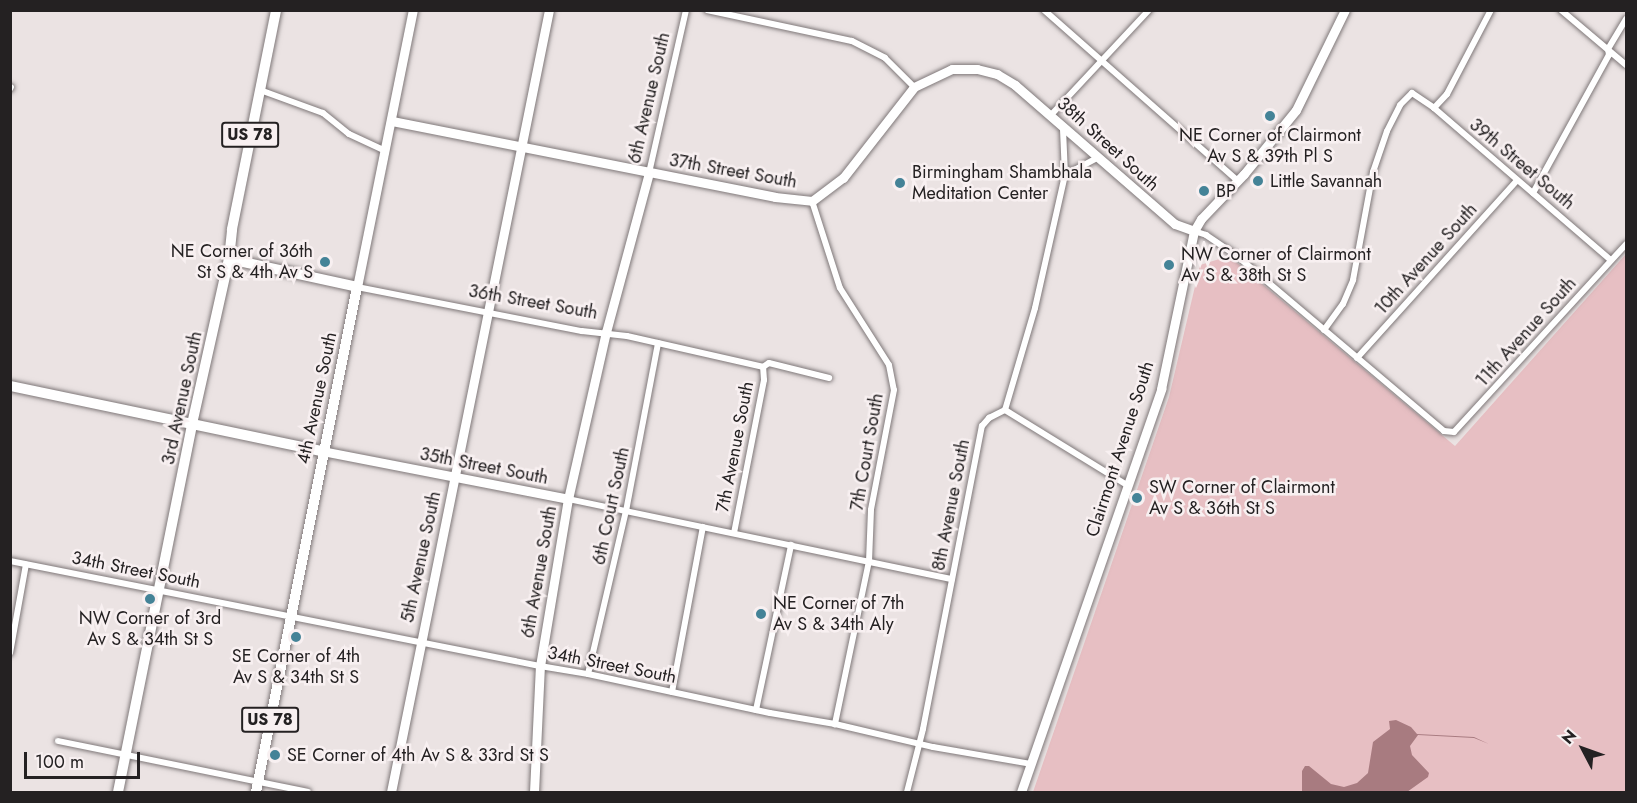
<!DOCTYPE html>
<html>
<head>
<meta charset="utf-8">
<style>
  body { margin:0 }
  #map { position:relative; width:1637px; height:803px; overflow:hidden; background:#ebe3e3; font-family:Jost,sans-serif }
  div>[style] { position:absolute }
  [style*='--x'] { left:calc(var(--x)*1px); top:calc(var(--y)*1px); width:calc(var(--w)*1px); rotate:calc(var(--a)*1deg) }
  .green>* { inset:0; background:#e7bfc3 }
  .water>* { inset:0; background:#a87b80 }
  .roads { filter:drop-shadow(0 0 2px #7f7879) drop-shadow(0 0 2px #7f7879) }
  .street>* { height:6px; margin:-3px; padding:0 3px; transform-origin:3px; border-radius:3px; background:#fff }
  .secondary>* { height:9px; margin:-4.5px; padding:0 4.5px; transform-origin:4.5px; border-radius:4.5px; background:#fff }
  .primary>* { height:10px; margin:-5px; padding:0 5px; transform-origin:5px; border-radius:5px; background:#fff }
  .dots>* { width:16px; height:16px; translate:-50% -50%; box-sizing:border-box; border:3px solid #f8f0f1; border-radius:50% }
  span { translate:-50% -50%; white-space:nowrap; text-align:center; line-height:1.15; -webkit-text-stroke:5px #f8f0f1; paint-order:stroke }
  .shield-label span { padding:2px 4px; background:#f8f0f1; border:2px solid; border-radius:4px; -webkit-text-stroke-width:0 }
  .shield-label { font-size:16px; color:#242122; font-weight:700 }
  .street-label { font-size:18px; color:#242122 }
  .poi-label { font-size:18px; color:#242122 }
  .left { translate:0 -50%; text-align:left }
  .right { translate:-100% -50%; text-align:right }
  .frame { position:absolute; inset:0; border:12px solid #242122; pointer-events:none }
  .north { position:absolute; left:1553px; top:719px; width:60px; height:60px; -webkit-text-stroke:4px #f8f0f1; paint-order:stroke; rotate:311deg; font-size:16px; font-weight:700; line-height:24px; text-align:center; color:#242122 }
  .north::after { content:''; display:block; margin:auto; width:21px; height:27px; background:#242122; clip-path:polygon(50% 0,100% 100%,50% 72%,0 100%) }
  .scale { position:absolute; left:24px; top:752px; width:116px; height:27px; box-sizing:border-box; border:3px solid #242122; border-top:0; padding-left:8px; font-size:18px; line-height:21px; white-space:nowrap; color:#242122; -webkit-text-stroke:4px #f8f0f1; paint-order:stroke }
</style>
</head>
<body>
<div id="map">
  <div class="green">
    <div style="clip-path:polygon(1626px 254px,1626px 792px,1033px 792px,1169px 397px,1200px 265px,1229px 256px,1455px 446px)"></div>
  </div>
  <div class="water">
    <div style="clip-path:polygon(1396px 720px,1411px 727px,1417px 734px,1474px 737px,1489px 744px,1474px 738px,1418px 735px,1410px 746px,1412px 755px,1429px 773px,1428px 777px,1407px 792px,1302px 792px,1302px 771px,1305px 766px,1309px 766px,1331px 784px,1344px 787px,1357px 783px,1368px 773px,1373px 742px,1390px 729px,1389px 721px)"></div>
  </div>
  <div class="roads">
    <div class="street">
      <div style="--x:707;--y:10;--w:148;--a:12.1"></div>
      <div style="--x:852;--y:41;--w:37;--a:27"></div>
      <div style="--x:885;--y:58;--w:41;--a:45"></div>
      <div style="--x:1044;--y:10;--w:259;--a:41.4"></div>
      <div style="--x:1561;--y:10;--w:85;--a:40.2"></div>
      <div style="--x:10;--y:89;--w:2;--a:-63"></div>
      <div style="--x:260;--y:90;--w:67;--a:20.1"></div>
      <div style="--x:323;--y:113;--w:33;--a:39"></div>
      <div style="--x:349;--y:134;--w:38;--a:25"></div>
      <div style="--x:1434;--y:108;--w:19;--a:-47"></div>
      <div style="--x:1447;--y:94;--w:95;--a:-62.4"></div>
      <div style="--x:1051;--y:115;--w:144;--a:-47"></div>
      <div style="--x:649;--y:173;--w:167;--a:-77.2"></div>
      <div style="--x:1065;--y:175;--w:36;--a:-28"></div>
      <div style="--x:1533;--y:193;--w:158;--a:-61.2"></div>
      <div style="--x:1609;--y:55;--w:6;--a:-99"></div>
      <div style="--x:1608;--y:49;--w:35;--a:-59"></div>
      <div style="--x:812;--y:201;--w:91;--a:72.2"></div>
      <div style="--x:840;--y:288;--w:91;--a:57.5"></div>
      <div style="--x:889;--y:365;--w:25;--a:79"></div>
      <div style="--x:894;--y:390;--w:122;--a:100.9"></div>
      <div style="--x:871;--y:510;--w:51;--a:92.2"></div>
      <div style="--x:869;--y:561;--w:167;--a:101.8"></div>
      <div style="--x:1194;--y:231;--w:13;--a:18"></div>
      <div style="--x:1206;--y:235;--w:37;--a:34"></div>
      <div style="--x:1237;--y:256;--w:271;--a:40.2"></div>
      <div style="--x:1444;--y:431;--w:10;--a:6"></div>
      <div style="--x:1454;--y:432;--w:255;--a:-47.5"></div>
      <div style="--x:357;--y:287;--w:229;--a:11.1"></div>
      <div style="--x:582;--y:331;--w:45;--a:6.3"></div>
      <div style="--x:627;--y:336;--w:139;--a:12.8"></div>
      <div style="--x:763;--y:367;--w:7;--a:-34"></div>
      <div style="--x:769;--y:363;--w:62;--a:14"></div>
      <div style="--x:1324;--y:330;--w:32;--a:-54"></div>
      <div style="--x:1343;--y:304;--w:26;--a:-67"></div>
      <div style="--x:1353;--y:280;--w:110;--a:-79.5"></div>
      <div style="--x:1373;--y:172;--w:43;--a:-71.1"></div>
      <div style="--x:1387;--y:131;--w:29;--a:-63"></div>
      <div style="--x:1400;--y:105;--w:17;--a:-45"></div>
      <div style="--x:1412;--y:93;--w:27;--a:34"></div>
      <div style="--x:1434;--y:108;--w:233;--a:40.7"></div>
      <div style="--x:1357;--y:358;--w:239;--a:-48"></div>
      <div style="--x:1005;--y:410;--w:143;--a:31.6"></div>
      <div style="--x:568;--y:499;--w:392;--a:11.8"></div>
      <div style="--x:734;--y:533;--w:156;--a:-78.9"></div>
      <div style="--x:764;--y:380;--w:13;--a:-94"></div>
      <div style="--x:10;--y:561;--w:540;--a:11.21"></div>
      <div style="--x:540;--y:666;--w:49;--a:9.5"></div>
      <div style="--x:588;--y:674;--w:186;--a:12.1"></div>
      <div style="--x:770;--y:713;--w:66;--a:9.6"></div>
      <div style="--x:835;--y:724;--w:101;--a:13.2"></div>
      <div style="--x:933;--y:747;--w:99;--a:9.8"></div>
      <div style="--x:10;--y:653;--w:90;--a:-79.8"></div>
      <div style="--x:588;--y:674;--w:167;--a:-76.9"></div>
      <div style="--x:626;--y:511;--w:171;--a:-79.2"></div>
      <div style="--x:672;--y:692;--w:168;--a:-79.4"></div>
      <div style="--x:756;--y:710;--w:169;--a:-78"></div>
      <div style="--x:58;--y:741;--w:255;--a:11.5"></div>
      <div style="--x:907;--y:792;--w:65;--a:-75.7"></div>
      <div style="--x:923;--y:729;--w:309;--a:-79"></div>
      <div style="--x:982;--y:426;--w:11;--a:-49"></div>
      <div style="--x:989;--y:418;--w:18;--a:-27"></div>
      <div style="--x:1005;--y:410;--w:106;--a:-73.6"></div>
      <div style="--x:1035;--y:308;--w:136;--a:-77.3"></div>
      <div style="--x:1065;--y:175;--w:45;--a:-92.5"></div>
    </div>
    <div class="secondary">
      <div style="--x:392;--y:121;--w:390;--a:11.2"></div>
      <div style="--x:775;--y:197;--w:37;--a:6"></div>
      <div style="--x:812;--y:201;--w:39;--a:-37"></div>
      <div style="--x:843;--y:178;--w:115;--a:-52"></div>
      <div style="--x:914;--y:87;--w:42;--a:-25.3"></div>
      <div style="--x:952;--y:69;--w:25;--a:0"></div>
      <div style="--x:977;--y:69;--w:21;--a:14"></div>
      <div style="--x:997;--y:74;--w:21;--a:31"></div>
      <div style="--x:1015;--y:85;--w:212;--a:41"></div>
      <div style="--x:1175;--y:224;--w:20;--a:20"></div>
      <div style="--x:357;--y:287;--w:283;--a:-78.6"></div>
      <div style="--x:322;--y:451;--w:251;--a:11"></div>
      <div style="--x:391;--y:792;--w:798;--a:-78.58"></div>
      <div style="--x:534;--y:792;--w:126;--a:-87.3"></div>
      <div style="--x:540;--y:666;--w:169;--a:-80.5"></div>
      <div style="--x:568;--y:499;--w:171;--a:-77.2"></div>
      <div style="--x:606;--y:332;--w:165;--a:-74.9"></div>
      <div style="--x:1021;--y:792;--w:427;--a:-70.8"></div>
      <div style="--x:1161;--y:389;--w:161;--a:-78.2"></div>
      <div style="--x:1194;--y:231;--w:14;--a:-60"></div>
      <div style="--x:1201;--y:219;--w:62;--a:-46.3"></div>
      <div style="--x:1244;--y:174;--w:82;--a:-50.9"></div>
      <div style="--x:1296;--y:110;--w:111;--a:-63.9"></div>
    </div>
    <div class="primary">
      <div style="--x:229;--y:259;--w:131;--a:12.3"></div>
      <div style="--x:357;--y:287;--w:515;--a:101.31"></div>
      <div style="--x:10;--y:386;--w:319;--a:11.8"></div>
      <div style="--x:118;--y:792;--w:375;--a:-78.6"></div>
      <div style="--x:192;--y:424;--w:169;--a:-77.4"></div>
      <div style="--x:229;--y:259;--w:30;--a:-84"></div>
      <div style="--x:232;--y:229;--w:223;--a:-78.6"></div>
    </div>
  </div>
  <div class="dots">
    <div style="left:1270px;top:116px;background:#448397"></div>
    <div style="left:1258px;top:181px;background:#448397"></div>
    <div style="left:900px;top:183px;background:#448397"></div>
    <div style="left:1204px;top:191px;background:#448397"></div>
    <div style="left:325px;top:262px;background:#448397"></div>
    <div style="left:1169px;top:265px;background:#448397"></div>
    <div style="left:1137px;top:498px;background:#448397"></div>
    <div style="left:150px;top:599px;background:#448397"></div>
    <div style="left:761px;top:614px;background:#448397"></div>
    <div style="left:296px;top:637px;background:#448397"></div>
    <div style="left:275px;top:755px;background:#448397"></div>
  </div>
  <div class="shield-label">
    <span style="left:250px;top:135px">US 78</span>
    <span style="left:270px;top:720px">US 78</span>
  </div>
  <div class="street-label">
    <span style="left:649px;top:98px;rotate:-77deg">6th Avenue South</span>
    <span style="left:1108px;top:144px;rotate:42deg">38th Street South</span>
    <span style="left:1522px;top:164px;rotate:40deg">39th Street South</span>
    <span style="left:733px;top:171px;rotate:10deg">37th Street South</span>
    <span style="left:1426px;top:259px;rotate:-48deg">10th Avenue South</span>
    <span style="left:533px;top:302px;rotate:10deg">36th Street South</span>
    <span style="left:1526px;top:332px;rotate:-48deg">11th Avenue South</span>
    <span style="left:182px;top:398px;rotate:-78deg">3rd Avenue South</span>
    <span style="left:317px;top:398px;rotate:-78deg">4th Avenue South</span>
    <span style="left:735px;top:447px;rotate:-79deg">7th Avenue South</span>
    <span style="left:1120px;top:449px;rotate:-72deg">Clairmont Avenue South</span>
    <span style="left:867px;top:452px;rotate:-80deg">7th Court South</span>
    <span style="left:484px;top:466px;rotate:11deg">35th Street South</span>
    <span style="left:951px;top:505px;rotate:-79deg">8th Avenue South</span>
    <span style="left:611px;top:506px;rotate:-78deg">6th Court South</span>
    <span style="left:421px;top:557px;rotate:-78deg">5th Avenue South</span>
    <span style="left:136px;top:570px;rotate:11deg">34th Street South</span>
    <span style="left:539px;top:572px;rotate:-80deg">6th Avenue South</span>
    <span style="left:612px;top:665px;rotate:11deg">34th Street South</span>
  </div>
  <div class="poi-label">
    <span style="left:1270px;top:146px">NE Corner of Clairmont<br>Av S &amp; 39th Pl S</span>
    <span class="left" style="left:912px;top:183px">Birmingham Shambhala<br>Meditation Center</span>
    <span class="left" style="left:1270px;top:181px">Little Savannah</span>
    <span class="left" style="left:1216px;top:191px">BP</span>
    <span class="right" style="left:313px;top:262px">NE Corner of 36th<br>St S &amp; 4th Av S</span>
    <span class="left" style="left:1181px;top:265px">NW Corner of Clairmont<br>Av S &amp; 38th St S</span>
    <span class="left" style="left:1149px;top:498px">SW Corner of Clairmont<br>Av S &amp; 36th St S</span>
    <span class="left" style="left:773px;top:614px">NE Corner of 7th<br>Av S &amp; 34th Aly</span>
    <span style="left:150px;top:629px">NW Corner of 3rd<br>Av S &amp; 34th St S</span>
    <span style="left:296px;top:667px">SE Corner of 4th<br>Av S &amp; 34th St S</span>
    <span class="left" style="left:287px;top:755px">SE Corner of 4th Av S &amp; 33rd St S</span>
  </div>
  <div class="frame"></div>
  <div class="north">N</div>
  <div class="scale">100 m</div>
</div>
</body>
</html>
